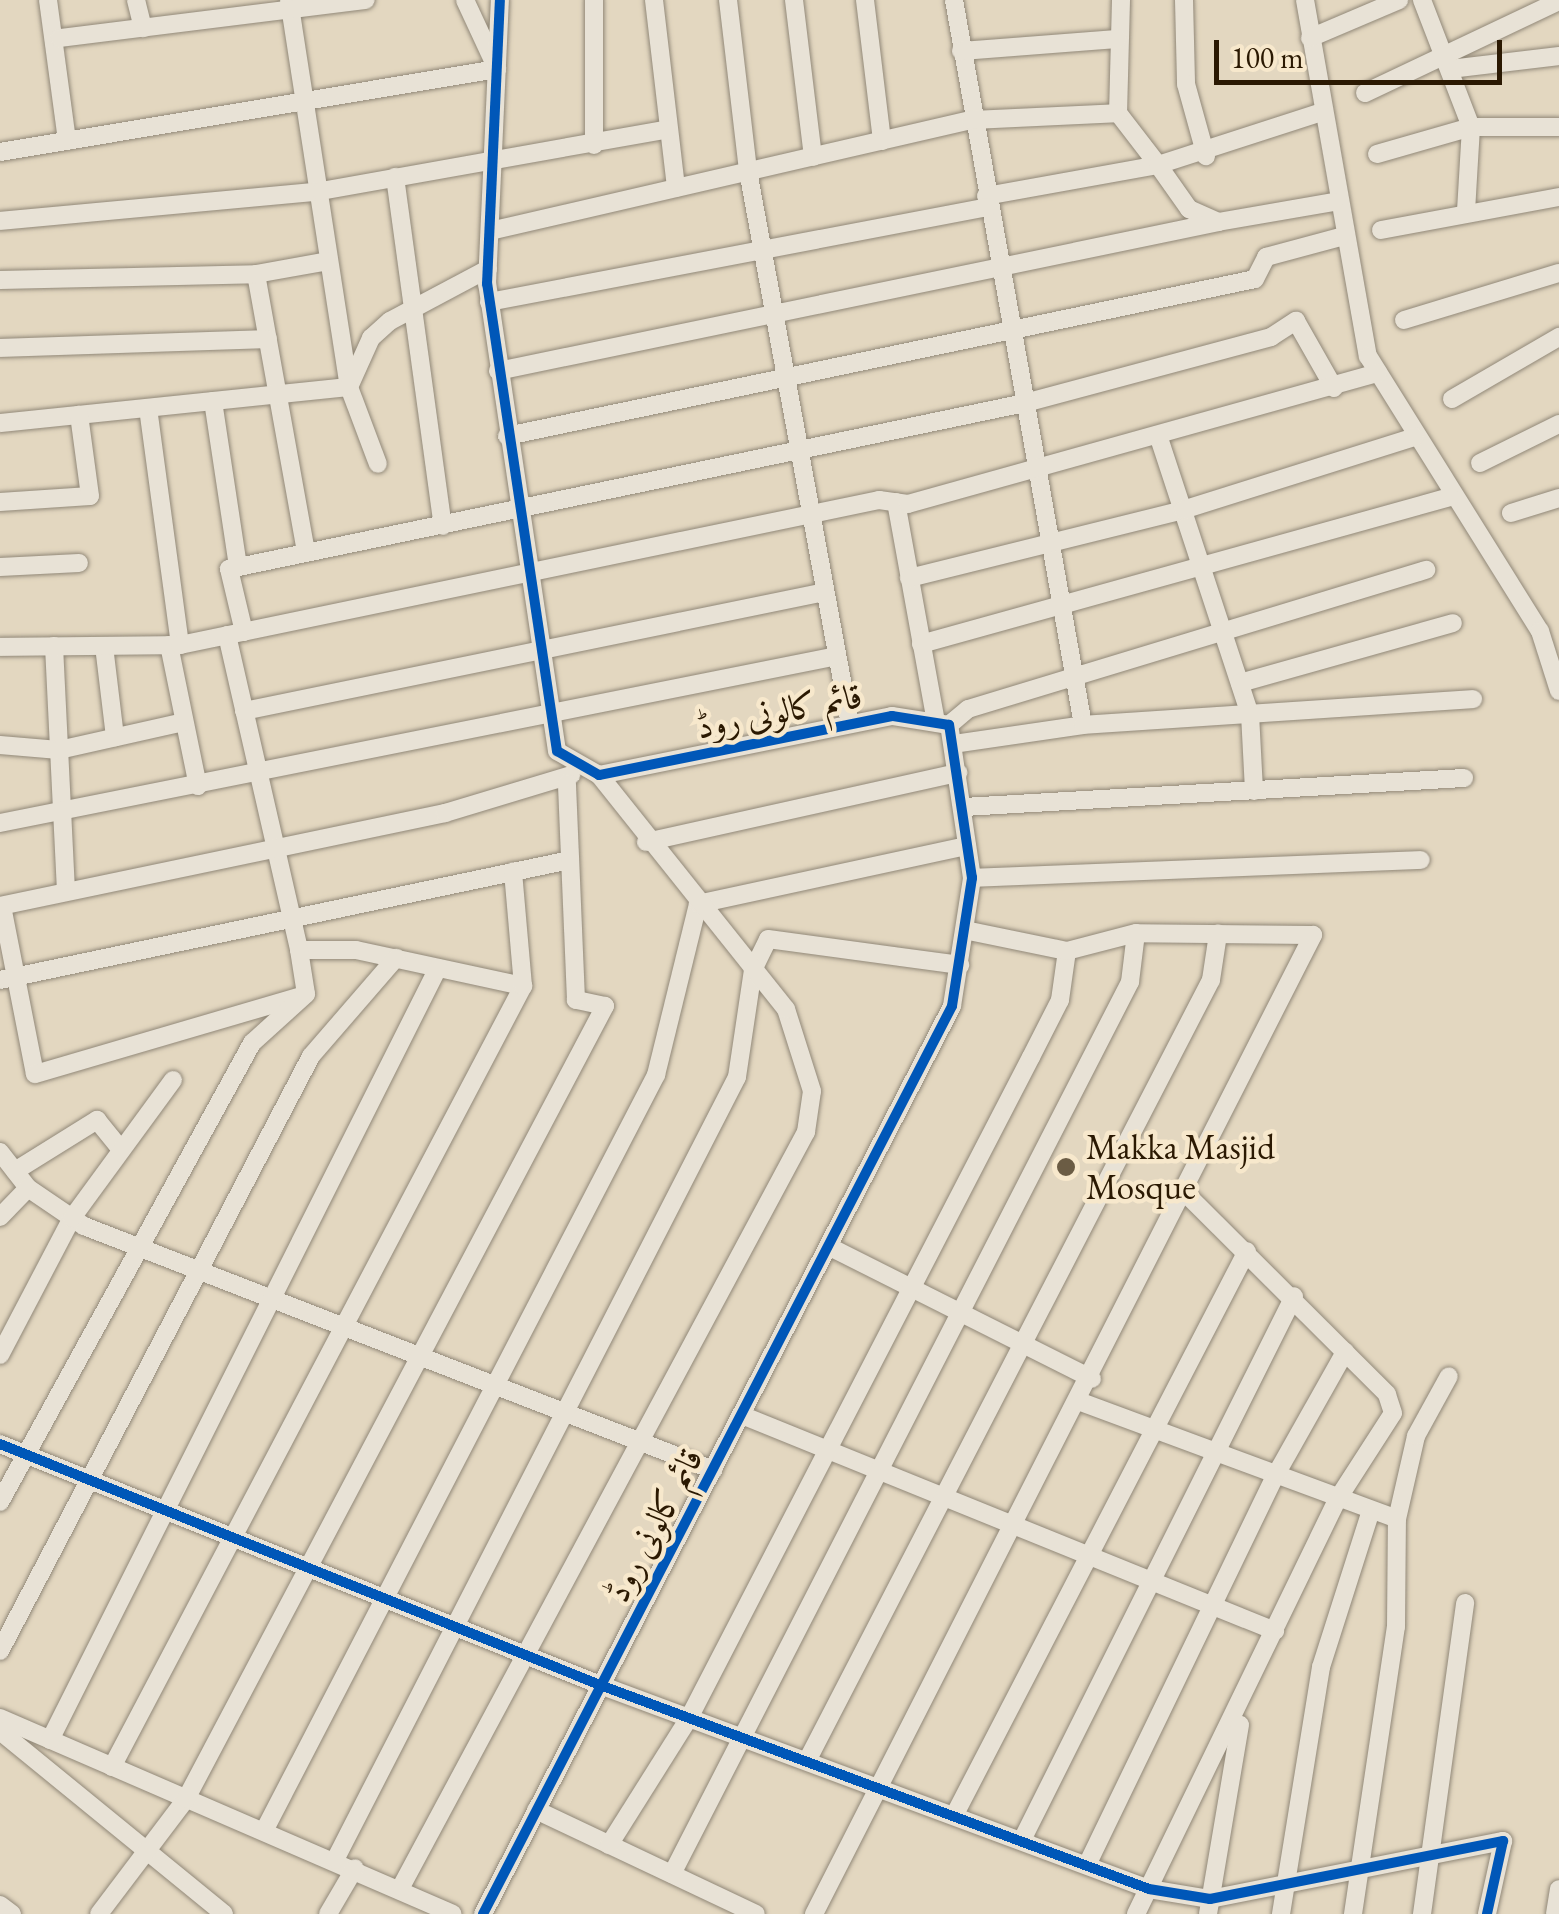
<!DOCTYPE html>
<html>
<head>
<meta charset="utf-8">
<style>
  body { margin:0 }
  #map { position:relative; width:1559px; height:1914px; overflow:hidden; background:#e3d7c0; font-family:"EB Garamond",Amiri,serif }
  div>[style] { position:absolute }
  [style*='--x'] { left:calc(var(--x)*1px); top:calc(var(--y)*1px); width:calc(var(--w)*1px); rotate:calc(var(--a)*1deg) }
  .roads { filter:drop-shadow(0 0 2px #918878) drop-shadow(0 0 2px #918878) }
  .minor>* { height:18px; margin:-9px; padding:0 9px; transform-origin:9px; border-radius:9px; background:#e8e2d6 }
  .cycleway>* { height:10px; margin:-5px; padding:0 5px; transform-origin:5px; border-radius:5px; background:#0057b8 }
  .dots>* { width:28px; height:28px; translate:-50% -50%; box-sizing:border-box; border:5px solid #f7e8cc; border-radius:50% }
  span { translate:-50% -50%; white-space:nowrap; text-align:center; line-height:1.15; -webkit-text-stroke:9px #f7e8cc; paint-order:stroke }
  .street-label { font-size:35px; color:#2b1902 }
  .poi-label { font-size:35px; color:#2b1902 }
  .left { translate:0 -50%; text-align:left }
  .scale { position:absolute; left:1214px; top:40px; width:288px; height:45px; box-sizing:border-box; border:5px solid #2b1902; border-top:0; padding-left:12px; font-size:30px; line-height:35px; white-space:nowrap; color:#2b1902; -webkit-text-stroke:8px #f7e8cc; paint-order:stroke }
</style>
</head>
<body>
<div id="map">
  <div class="roads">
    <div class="minor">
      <div style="--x:48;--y:0;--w:142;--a:82.3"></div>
      <div style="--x:136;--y:0;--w:29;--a:76"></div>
      <div style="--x:289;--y:0;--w:392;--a:81.2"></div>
      <div style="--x:349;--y:387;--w:82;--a:69.4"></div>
      <div style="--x:594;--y:0;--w:145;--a:90"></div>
      <div style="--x:654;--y:0;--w:189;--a:83.3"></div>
      <div style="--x:728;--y:0;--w:172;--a:83.3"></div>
      <div style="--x:748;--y:171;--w:562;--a:79.55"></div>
      <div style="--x:794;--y:0;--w:158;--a:83.1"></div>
      <div style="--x:865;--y:0;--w:142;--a:83.1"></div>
      <div style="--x:954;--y:0;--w:736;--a:79.91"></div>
      <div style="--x:1121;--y:0;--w:113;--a:91.5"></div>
      <div style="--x:1118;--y:113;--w:66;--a:52.4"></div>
      <div style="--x:1158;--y:165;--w:169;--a:-17.9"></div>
      <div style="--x:1184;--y:0;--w:84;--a:88.6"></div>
      <div style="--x:1186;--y:84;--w:75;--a:74.5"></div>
      <div style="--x:1305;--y:0;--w:362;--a:80"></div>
      <div style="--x:1368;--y:356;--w:324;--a:58"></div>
      <div style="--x:1540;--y:631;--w:63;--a:72.4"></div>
      <div style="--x:1422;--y:0;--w:136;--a:68.9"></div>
      <div style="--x:1471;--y:127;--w:83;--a:93.4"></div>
      <div style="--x:60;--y:38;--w:308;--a:-7.1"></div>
      <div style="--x:1310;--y:38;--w:97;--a:-23.1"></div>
      <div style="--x:961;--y:51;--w:157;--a:-4.4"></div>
      <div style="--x:1450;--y:69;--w:110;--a:-6.8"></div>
      <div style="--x:1365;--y:93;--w:215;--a:-25.4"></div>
      <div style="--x:0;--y:152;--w:504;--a:-9.48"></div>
      <div style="--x:497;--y:69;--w:76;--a:-114.9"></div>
      <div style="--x:1377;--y:154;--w:98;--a:-16"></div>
      <div style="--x:1471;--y:127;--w:88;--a:0"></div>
      <div style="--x:395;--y:177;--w:352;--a:82.2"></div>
      <div style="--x:986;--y:196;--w:175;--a:-10.2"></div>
      <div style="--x:1158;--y:165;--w:54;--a:54.8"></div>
      <div style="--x:1189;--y:209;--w:32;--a:24"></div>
      <div style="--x:1218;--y:222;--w:118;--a:-9.8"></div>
      <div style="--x:0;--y:221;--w:322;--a:-5.3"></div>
      <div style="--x:321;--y:191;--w:352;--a:-10.1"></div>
      <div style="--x:1381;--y:230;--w:181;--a:-10.5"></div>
      <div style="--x:490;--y:231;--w:494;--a:-13"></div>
      <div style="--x:971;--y:120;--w:147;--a:-2.7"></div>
      <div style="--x:256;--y:274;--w:283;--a:79.8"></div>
      <div style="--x:0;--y:280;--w:256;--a:-1.3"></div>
      <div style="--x:256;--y:274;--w:73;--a:-10.2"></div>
      <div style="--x:489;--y:302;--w:508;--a:-10.78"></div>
      <div style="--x:1404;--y:320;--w:162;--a:-16.9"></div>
      <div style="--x:0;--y:348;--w:268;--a:-1.9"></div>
      <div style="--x:498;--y:371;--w:735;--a:-11.69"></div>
      <div style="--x:1452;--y:399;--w:124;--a:-30.1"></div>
      <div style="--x:213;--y:401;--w:168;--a:81.4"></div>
      <div style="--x:148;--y:408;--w:239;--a:82.3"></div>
      <div style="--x:0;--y:423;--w:351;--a:-5.9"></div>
      <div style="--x:349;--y:387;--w:54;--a:-65.8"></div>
      <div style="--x:371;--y:338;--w:25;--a:-42"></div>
      <div style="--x:390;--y:321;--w:111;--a:-28"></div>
      <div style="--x:507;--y:436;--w:764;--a:-11.85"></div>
      <div style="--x:1255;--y:279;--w:25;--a:-63"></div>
      <div style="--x:1266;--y:257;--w:77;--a:-15.1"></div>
      <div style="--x:1159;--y:438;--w:291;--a:71.8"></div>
      <div style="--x:1250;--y:714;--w:77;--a:87"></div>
      <div style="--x:1480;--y:463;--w:88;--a:-26.3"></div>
      <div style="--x:0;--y:502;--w:90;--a:-3.8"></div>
      <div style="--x:90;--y:496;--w:82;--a:-97.7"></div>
      <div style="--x:896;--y:502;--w:224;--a:79.7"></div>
      <div style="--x:1511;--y:513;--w:50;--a:-17.4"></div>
      <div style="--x:0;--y:567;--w:79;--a:-2.9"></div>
      <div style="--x:909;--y:578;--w:282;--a:-13.9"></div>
      <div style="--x:1183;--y:510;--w:243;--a:-17.5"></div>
      <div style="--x:244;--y:632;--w:65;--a:-103.4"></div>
      <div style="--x:229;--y:569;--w:813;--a:-11.78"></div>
      <div style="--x:1025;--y:403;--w:255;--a:-15"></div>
      <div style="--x:1271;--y:337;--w:30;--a:-33"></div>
      <div style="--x:1296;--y:321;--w:77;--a:60.4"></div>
      <div style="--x:227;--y:635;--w:323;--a:77.1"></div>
      <div style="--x:299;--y:950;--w:57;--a:0"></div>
      <div style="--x:356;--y:950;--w:171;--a:12.2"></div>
      <div style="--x:921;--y:644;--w:549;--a:-15.53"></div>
      <div style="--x:169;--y:645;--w:144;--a:78.4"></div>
      <div style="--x:54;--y:646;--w:245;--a:87.2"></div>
      <div style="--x:104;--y:646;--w:92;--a:83.1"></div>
      <div style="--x:0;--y:647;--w:180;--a:-0.6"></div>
      <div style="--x:180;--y:645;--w:714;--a:-11.72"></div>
      <div style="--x:879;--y:500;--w:29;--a:8"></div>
      <div style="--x:908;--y:504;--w:488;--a:-15.6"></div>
      <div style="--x:1240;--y:683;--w:221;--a:-15.7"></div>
      <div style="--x:244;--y:711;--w:593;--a:-11.58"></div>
      <div style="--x:949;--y:725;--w:25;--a:-40"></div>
      <div style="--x:968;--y:709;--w:479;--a:-16.9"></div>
      <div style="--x:953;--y:744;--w:131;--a:-8.3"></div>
      <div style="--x:1083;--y:725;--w:391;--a:-3.8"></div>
      <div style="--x:0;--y:745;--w:59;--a:4.8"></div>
      <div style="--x:59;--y:750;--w:128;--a:-12.6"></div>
      <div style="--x:964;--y:807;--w:501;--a:-3.32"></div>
      <div style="--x:0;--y:823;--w:853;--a:-11.28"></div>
      <div style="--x:646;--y:842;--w:320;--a:-12.5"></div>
      <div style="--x:972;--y:878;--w:449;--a:-2.3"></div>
      <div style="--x:0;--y:906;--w:455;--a:-11.8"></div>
      <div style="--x:445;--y:813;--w:132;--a:-16.8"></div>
      <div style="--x:2;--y:906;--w:171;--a:78.9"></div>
      <div style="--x:35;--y:1074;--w:277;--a:-16.3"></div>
      <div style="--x:0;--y:980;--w:582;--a:-11.89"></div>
      <div style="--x:0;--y:1152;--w:46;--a:52.1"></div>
      <div style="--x:28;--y:1188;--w:68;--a:34.2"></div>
      <div style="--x:84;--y:1226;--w:675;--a:21.2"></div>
      <div style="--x:15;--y:1171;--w:97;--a:-31.9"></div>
      <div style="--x:97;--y:1120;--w:38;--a:51"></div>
      <div style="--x:0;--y:1217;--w:40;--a:-46"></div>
      <div style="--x:832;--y:1248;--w:291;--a:26.7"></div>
      <div style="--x:0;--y:1355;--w:155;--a:-62.3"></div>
      <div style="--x:72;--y:1218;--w:171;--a:-53.8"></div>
      <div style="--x:1081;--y:1402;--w:337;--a:20.3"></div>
      <div style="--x:744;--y:1416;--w:573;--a:22.04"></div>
      <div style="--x:0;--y:1444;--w:647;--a:21.88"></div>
      <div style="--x:600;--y:1685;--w:586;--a:20.38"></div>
      <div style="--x:1149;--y:1889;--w:62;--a:9.3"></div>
      <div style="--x:1210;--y:1899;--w:299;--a:-11.2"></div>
      <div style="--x:1503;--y:1841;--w:75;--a:102.4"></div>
      <div style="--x:0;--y:1502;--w:524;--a:-61.23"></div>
      <div style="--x:252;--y:1043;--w:73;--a:-42.2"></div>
      <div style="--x:306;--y:994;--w:45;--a:-99"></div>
      <div style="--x:0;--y:1651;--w:671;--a:-62.4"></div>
      <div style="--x:311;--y:1056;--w:130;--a:-49.1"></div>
      <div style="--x:0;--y:1718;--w:493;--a:23.4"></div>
      <div style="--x:0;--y:1731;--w:289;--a:39.2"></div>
      <div style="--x:50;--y:1740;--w:864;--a:-63.32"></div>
      <div style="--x:808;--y:1759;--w:877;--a:-62.65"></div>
      <div style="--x:1211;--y:980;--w:47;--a:-81.3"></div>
      <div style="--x:112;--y:1767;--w:883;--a:-62.24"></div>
      <div style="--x:523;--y:986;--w:115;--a:-95"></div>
      <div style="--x:536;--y:1810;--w:243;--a:25.3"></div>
      <div style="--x:955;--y:1814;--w:634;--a:-62.59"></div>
      <div style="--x:264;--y:1831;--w:852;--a:-62.59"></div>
      <div style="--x:656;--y:1075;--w:176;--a:-76.2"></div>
      <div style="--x:698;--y:904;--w:275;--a:-12.2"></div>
      <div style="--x:1022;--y:1840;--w:608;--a:-63.43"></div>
      <div style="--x:609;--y:1845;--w:150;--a:-57.8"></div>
      <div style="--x:689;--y:1718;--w:744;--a:-62.64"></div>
      <div style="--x:1031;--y:1057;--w:64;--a:-63"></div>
      <div style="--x:1060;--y:1000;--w:49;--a:-81.9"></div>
      <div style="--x:335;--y:1860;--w:880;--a:-62.82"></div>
      <div style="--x:737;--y:1077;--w:108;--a:-81.5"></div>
      <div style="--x:753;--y:970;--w:34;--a:-64"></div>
      <div style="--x:768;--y:939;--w:194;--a:7.7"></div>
      <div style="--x:1087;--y:1865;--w:430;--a:-64.2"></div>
      <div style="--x:1274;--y:1478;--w:145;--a:-60.6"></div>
      <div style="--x:672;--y:1874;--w:1003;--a:-62.82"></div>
      <div style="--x:1130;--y:982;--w:49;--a:-83"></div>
      <div style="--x:401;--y:1887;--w:857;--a:-61.79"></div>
      <div style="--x:806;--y:1132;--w:41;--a:-81.7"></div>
      <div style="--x:812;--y:1091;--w:86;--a:-107.6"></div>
      <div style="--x:786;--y:1009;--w:300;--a:-128.6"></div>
      <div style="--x:0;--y:1905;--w:15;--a:37"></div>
      <div style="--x:99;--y:1914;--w:144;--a:-52.9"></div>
      <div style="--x:186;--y:1799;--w:897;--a:-62.15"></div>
      <div style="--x:605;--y:1006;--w:30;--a:-168"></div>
      <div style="--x:576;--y:1000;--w:217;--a:-92.4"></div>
      <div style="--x:328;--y:1914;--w:53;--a:-59.6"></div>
      <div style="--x:483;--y:1914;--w:1022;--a:-62.68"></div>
      <div style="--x:952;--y:1006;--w:130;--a:-81.1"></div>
      <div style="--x:972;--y:878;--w:155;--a:-98.5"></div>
      <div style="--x:949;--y:725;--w:58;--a:-171"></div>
      <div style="--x:892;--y:716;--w:299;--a:168.6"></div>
      <div style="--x:599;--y:775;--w:48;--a:-150.3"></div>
      <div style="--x:557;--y:751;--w:472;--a:-98.5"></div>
      <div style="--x:487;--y:284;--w:284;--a:-87.4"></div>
      <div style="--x:814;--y:1914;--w:1099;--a:-62.99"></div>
      <div style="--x:1313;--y:935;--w:177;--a:-179.4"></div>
      <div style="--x:1136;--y:933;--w:71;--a:165.4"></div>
      <div style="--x:1067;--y:951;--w:104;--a:-168.4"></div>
      <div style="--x:1136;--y:1914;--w:460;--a:-64.1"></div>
      <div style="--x:1337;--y:1500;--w:103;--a:-57.2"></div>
      <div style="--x:1393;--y:1413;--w:20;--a:-108"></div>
      <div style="--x:1387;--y:1394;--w:282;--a:-135.1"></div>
      <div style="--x:1208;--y:1914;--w:192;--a:-80.4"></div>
      <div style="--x:1281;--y:1914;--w:250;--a:-80.8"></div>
      <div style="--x:1321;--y:1667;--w:162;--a:-72.3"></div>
      <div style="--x:1353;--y:1914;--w:290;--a:-81.5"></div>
      <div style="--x:1396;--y:1627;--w:108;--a:-89.5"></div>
      <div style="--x:1397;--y:1519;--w:85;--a:-77.1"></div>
      <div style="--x:1416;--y:1436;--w:68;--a:-61.2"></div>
      <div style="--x:1422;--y:1914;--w:314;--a:-82.1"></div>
      <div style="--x:1555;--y:1914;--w:25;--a:-81"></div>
    </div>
  </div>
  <div class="cycleway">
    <div style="--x:0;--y:1444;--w:647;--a:21.88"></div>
    <div style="--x:600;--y:1685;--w:586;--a:20.38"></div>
    <div style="--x:1149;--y:1889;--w:62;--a:9.3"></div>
    <div style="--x:1210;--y:1899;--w:299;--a:-11.2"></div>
    <div style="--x:1503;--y:1841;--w:75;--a:102.4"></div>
    <div style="--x:483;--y:1914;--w:1022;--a:-62.68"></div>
    <div style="--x:952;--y:1006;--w:130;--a:-81.1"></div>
    <div style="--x:972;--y:878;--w:155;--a:-98.5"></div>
    <div style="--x:949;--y:725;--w:58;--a:-171"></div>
    <div style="--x:892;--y:716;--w:299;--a:168.6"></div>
    <div style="--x:599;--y:775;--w:48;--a:-150.3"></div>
    <div style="--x:557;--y:751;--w:472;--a:-98.5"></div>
    <div style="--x:487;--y:284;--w:284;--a:-87.4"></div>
  </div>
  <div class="dots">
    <div style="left:1066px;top:1167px;background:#6b5c44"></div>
  </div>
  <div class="street-label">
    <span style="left:779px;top:711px;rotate:-11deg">قائم کالونی روڈ</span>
    <span style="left:654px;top:1525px;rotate:-62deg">قائم کالونی روڈ</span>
  </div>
  <div class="poi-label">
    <span class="left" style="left:1086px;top:1167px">Makka Masjid<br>Mosque</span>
  </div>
  <div class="scale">100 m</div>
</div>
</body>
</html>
